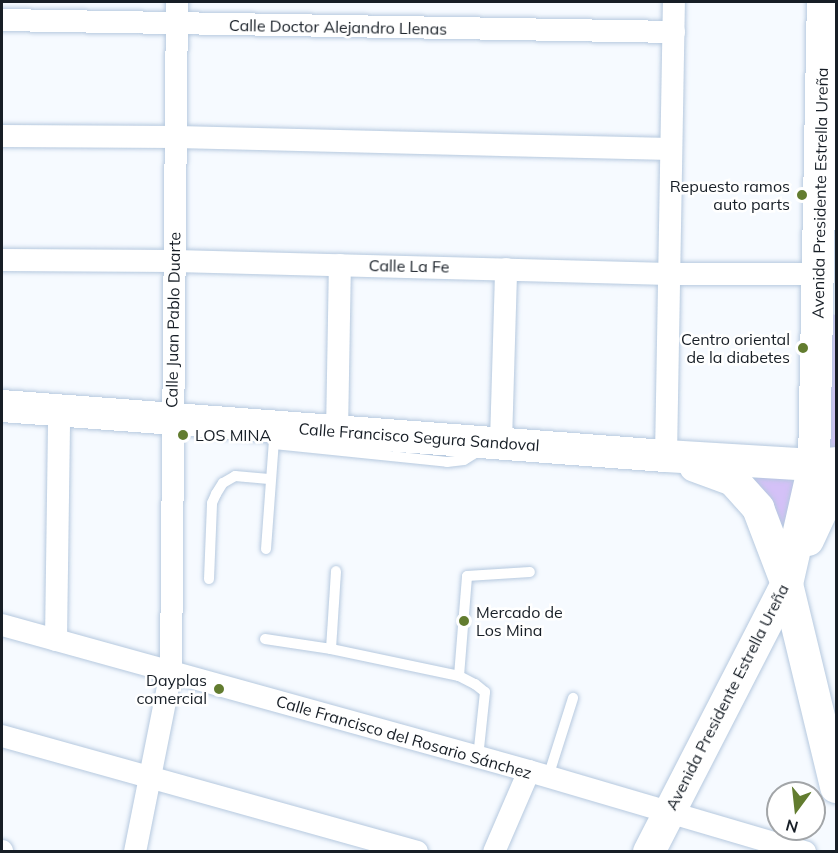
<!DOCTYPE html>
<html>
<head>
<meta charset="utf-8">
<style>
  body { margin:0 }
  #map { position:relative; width:838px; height:853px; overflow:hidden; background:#f6faff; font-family:Mulish,sans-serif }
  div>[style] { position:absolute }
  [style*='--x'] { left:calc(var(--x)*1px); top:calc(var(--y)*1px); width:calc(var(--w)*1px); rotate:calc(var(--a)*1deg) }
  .green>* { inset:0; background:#d4c1f7 }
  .roads { filter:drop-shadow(0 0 2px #b6c9df) drop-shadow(0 0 2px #b6c9df) }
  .service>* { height:10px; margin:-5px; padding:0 5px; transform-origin:5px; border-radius:5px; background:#fff }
  .minor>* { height:22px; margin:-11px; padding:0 11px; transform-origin:11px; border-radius:11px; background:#fff }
  .secondary>* { height:32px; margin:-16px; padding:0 16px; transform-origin:16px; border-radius:16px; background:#fff }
  .dots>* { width:16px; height:16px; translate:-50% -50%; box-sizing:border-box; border:3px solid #fff; border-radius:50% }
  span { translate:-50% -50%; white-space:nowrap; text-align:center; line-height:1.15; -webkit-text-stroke:5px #fff; paint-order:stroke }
  .street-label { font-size:16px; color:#171e26 }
  .poi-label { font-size:16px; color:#171e26 }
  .right { translate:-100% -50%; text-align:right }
  .left { translate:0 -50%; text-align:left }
  .frame { position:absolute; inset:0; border:3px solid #171e26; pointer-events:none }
  .north { position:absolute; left:766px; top:781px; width:60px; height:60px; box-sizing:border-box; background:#fff; border:2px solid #a2a5a8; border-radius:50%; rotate:195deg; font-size:16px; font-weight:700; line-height:24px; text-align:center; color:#171e26 }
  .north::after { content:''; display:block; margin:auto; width:21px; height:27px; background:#627c2f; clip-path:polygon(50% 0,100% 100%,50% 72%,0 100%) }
</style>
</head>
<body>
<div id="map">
  <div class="green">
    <div style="clip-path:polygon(831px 314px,836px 315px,836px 452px,828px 453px)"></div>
    <div style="clip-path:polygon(801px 472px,786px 542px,742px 474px)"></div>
  </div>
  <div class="roads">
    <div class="service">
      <div style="--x:274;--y:444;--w:174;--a:5.9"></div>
      <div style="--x:447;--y:462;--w:17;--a:-7"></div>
      <div style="--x:464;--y:460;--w:19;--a:-32"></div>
      <div style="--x:266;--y:549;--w:109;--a:-85.8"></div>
      <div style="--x:209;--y:579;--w:76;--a:-87.7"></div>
      <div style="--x:212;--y:503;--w:10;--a:-66"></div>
      <div style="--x:216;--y:494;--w:13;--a:-58"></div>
      <div style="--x:223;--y:483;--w:14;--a:-30"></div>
      <div style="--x:235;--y:476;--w:34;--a:5"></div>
      <div style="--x:265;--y:639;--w:67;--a:8.6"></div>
      <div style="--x:331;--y:649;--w:131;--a:11.9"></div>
      <div style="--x:459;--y:676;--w:18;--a:27"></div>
      <div style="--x:475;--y:684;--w:13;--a:39"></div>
      <div style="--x:485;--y:692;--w:65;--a:96.1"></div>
      <div style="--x:331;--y:649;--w:78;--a:-86.3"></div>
      <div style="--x:459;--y:676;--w:100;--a:-85.4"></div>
      <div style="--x:467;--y:576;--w:63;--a:-3.6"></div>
      <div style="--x:548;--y:777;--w:83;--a:-72.4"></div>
    </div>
    <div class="minor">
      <div style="--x:2;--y:20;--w:672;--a:1.02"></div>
      <div style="--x:2;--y:136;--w:175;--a:0.3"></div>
      <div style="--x:177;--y:137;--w:494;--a:1.4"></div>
      <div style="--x:2;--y:260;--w:173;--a:0.3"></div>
      <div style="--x:175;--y:261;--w:494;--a:1.5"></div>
      <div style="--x:669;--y:274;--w:147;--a:0"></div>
      <div style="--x:337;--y:432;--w:167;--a:-89"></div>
      <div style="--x:501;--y:442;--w:173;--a:-88.3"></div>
      <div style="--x:666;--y:456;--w:454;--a:-89"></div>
      <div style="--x:2;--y:625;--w:547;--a:15.48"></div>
      <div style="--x:529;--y:771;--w:288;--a:16.4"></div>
      <div style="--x:56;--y:640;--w:228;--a:-89.2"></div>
      <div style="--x:2;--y:736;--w:431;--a:15.6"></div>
      <div style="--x:2;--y:851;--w:1;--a:90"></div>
      <div style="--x:135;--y:852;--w:184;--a:-78.7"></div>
      <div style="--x:171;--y:672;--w:670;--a:-89.49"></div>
      <div style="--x:494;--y:852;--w:88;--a:-66.6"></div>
    </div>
    <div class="secondary">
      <div style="--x:2;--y:406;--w:666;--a:4.31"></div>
      <div style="--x:666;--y:456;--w:148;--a:3.5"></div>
      <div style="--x:814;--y:465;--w:22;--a:-5"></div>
      <div style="--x:695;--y:466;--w:40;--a:20.2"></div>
      <div style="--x:733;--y:480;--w:38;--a:48"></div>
      <div style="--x:758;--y:508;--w:81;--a:69.1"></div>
      <div style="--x:787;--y:584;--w:209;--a:76.4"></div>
      <div style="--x:808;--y:540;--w:33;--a:-65"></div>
      <div style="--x:822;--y:510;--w:23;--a:-52"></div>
      <div style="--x:649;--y:852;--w:301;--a:-62.8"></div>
      <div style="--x:787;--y:584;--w:122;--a:-77.2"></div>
      <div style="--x:814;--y:465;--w:463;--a:-88.9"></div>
    </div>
  </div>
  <div class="dots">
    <div style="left:802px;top:195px;background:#627c2f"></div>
    <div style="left:803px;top:348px;background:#627c2f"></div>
    <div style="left:183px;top:435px;background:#627c2f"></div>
    <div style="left:464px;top:621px;background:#627c2f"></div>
    <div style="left:219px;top:689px;background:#627c2f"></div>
  </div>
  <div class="street-label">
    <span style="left:338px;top:27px;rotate:1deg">Calle Doctor Alejandro Llenas</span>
    <span style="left:820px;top:193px;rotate:-89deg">Avenida Presidente Estrella Ureña</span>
    <span style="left:409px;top:266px;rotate:1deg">Calle La Fe</span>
    <span style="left:173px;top:320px;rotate:-89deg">Calle Juan Pablo Duarte</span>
    <span style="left:419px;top:437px;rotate:4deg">Calle Francisco Segura Sandoval</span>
    <span style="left:727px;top:697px;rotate:-63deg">Avenida Presidente Estrella Ureña</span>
    <span style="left:404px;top:737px;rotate:16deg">Calle Francisco del Rosario Sánchez</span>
  </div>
  <div class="poi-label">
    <span class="right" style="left:790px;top:195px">Repuesto ramos<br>auto parts</span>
    <span class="right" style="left:790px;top:348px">Centro oriental<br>de la diabetes</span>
    <span class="left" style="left:195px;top:435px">LOS MINA</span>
    <span class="left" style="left:476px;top:621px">Mercado de<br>Los Mina</span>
    <span class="right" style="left:207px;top:689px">Dayplas<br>comercial</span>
  </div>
  <div class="frame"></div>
  <div class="north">N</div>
</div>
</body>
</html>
